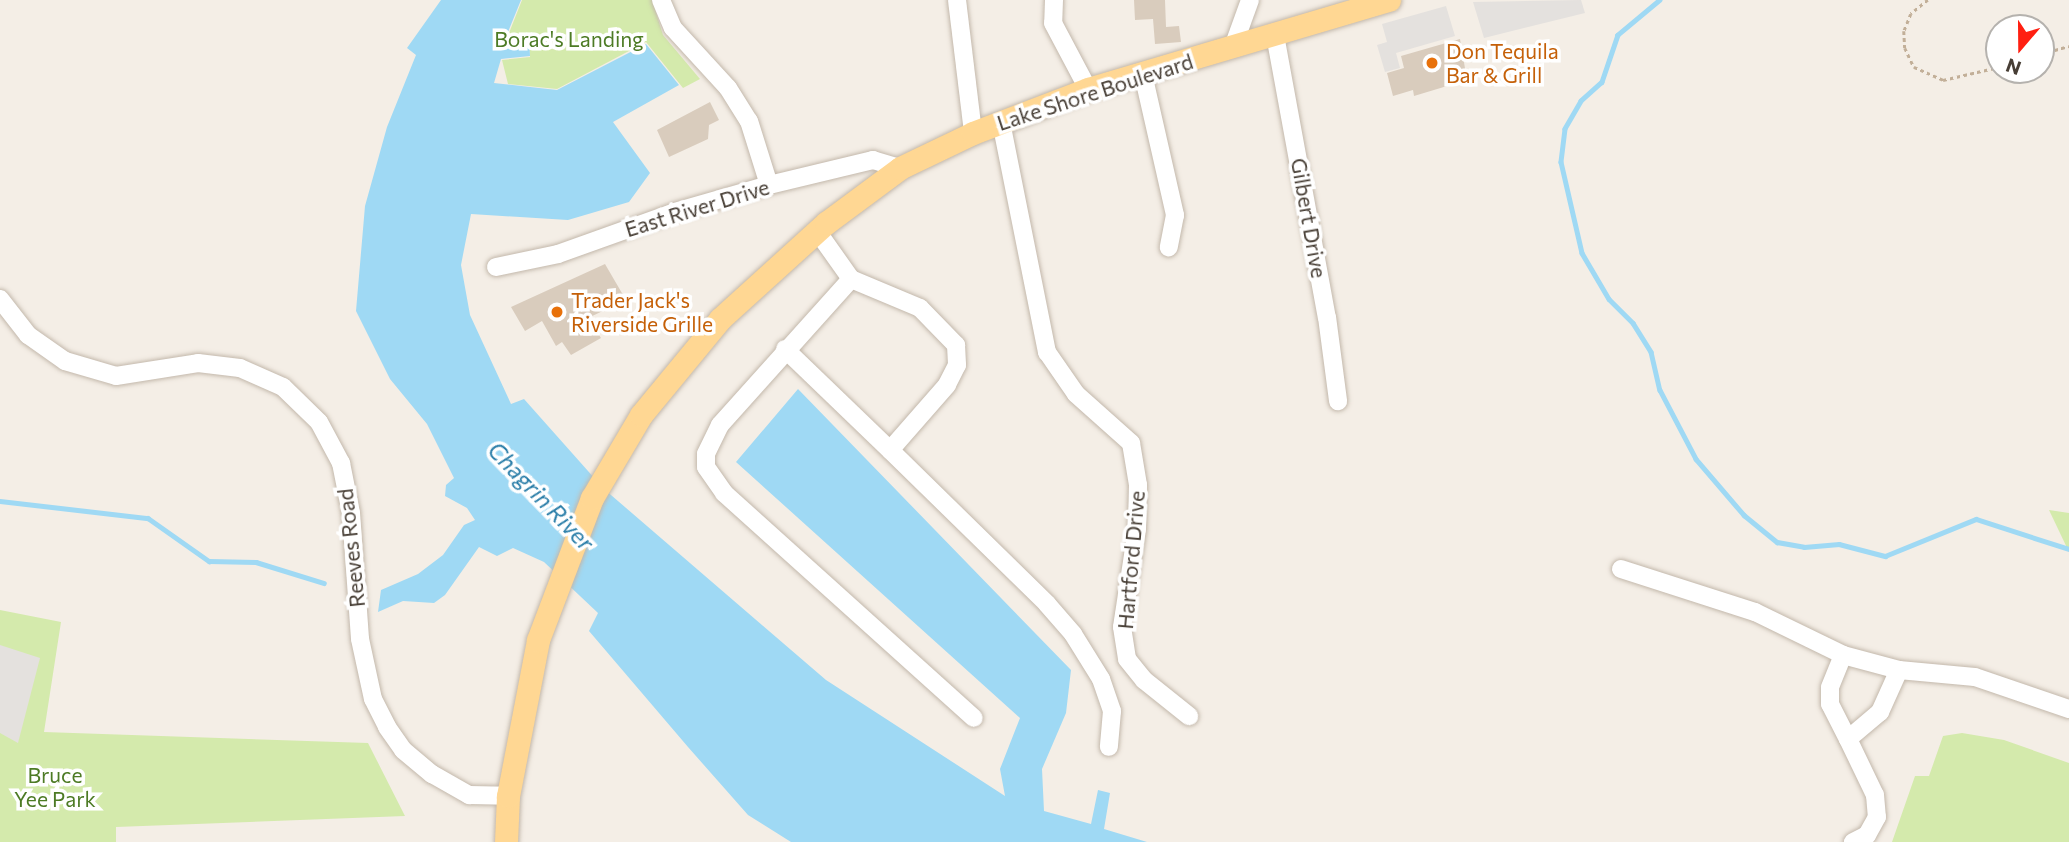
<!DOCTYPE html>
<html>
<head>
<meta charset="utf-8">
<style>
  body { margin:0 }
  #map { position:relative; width:2069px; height:842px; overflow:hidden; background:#f4eee6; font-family:Commissioner,sans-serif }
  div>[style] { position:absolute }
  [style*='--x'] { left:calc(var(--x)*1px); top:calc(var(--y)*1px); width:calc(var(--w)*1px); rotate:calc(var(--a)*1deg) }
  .green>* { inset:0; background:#d4eaac }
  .parking>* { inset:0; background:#e4e1de }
  .water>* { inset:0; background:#9fd9f4 }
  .stream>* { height:4.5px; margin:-2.25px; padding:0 2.25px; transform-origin:2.25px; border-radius:2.25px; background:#9fd9f4 }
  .building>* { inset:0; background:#d9ccbd }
  .path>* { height:2.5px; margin-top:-1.25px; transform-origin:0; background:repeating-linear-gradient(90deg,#c2af98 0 3.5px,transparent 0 7px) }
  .roads { filter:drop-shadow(0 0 2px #c3b8ab) drop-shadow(0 0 2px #c3b8ab) }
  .minor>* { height:18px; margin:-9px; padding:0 9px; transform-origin:9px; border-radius:9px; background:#fff }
  .major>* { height:23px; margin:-11.5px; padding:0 11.5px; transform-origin:11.5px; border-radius:11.5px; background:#ffd793 }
  .dots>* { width:19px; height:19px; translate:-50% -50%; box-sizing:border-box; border:4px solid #fff; border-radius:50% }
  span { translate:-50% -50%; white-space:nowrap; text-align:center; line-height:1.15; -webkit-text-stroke:7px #fff; paint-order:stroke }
  .park-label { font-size:21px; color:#4d7b25 }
  .food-label { font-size:21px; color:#c56008 }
  .left { translate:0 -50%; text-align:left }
  .street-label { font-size:21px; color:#473e35 }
  .water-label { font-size:23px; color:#277ca7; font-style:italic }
  .north { position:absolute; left:1985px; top:14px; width:70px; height:70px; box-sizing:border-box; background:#fff; border:2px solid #b5b2ae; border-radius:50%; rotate:200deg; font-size:19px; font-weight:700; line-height:28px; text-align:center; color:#473e35 }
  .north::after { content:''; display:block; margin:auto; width:24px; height:32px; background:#ff1f11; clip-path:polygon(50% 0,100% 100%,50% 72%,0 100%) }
</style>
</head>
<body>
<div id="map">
  <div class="green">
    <div style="clip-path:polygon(522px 0,652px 0,663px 35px,700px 79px,683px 88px,646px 42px,557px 89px,508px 84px,502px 60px,530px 57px,529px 34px,507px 38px)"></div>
    <div style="clip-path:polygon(2049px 510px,2069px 513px,2069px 552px)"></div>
    <div style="clip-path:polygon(0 610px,61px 622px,44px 732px,368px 743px,405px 816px,116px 827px,116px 842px,0 842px)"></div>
    <div style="clip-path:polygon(1962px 733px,2004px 740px,2069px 763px,2069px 842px,1892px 842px,1915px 776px,1929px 776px,1943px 736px)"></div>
  </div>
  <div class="parking">
    <div style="clip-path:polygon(1581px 0,1585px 13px,1484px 38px,1473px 2px)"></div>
    <div style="clip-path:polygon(1446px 6px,1455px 36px,1396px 53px,1400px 68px,1385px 72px,1377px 45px,1387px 42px,1382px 24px)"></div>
    <div style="clip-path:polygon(0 645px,40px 658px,18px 743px,0 733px)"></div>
  </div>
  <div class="water">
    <div style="clip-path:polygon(441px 0,521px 0,506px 37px,529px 36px,530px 56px,501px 59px,494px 83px,557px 90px,646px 44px,679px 85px,613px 122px,650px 173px,629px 202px,568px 220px,471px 214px,461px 265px,470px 315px,511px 404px,524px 399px,604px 489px,826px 680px,1005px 796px,1000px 769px,1020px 718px,736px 462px,798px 389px,1071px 670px,1066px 713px,1042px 769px,1044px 811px,1091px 824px,1098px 790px,1110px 793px,1104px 829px,1147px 842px,791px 842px,748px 815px,688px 747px,589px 631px,598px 613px,544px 562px,513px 548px,497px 556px,479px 547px,445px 595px,434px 603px,403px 601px,378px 612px,381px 590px,418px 574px,443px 555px,464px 525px,475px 520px,467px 508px,445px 496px,446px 485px,454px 478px,427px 424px,390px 379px,356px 311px,365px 206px,387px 127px,416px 55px,407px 48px)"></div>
  </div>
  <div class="stream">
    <div style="--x:1660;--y:0;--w:55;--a:140.2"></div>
    <div style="--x:1618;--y:35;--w:50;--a:108.8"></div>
    <div style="--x:1602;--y:82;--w:28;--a:138"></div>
    <div style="--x:1581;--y:101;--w:32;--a:120"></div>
    <div style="--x:1565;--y:129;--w:33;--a:97"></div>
    <div style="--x:1561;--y:162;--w:93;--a:77"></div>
    <div style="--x:1582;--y:253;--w:53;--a:59.6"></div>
    <div style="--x:1609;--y:299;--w:34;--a:45"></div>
    <div style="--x:1633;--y:323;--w:34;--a:58"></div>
    <div style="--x:1651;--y:352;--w:39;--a:77"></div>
    <div style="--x:1660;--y:390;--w:78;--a:62.4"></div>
    <div style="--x:1696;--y:459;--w:74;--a:49.4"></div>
    <div style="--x:1744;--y:515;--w:43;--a:39.3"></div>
    <div style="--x:1777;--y:542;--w:27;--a:10"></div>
    <div style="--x:1804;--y:547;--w:35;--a:-5"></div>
    <div style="--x:1839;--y:544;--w:48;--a:14.6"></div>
    <div style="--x:1885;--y:556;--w:98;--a:-22.1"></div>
    <div style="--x:1976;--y:519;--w:98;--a:17.9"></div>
    <div style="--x:0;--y:501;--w:149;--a:6.6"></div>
    <div style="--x:148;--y:518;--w:75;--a:35.2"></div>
    <div style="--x:209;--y:561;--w:47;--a:1.2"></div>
    <div style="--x:256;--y:562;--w:71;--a:17.2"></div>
  </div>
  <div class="building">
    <div style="clip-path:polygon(1134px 0,1165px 0,1166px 27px,1179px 26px,1181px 42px,1155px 44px,1153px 19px,1135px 20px)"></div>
    <div style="clip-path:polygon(1460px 39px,1467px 80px,1414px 96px,1413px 90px,1393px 96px,1387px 73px,1404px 68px,1401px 56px)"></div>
    <div style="clip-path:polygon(710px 102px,719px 120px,709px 125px,708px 139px,669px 157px,657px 130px)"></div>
    <div style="clip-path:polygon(605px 264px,626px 300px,588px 318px,601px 338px,571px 355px,562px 342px,556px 346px,542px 321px,525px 331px,511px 307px)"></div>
  </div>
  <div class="path">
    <div style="--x:1928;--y:0;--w:22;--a:141"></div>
    <div style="--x:1911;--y:14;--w:18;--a:112"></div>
    <div style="--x:1904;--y:31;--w:17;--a:87"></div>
    <div style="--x:1905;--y:48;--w:21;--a:65"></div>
    <div style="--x:1914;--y:67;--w:32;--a:24"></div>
    <div style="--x:1943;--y:80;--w:57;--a:-13.1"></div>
    <div style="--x:2041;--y:54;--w:29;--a:-16"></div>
  </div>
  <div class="roads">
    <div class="minor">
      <div style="--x:661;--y:0;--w:30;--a:67"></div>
      <div style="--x:673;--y:28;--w:81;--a:47.5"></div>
      <div style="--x:728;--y:88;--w:39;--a:58"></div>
      <div style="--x:749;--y:121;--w:67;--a:72.6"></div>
      <div style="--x:957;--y:0;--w:134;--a:83.1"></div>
      <div style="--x:1054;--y:0;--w:23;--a:92"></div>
      <div style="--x:1053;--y:23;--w:75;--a:62.1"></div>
      <div style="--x:1275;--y:35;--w:287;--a:79.6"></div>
      <div style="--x:1327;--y:317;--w:85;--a:82.5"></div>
      <div style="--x:1233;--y:47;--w:50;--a:-70.1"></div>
      <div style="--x:1143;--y:74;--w:145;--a:77.2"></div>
      <div style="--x:1175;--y:215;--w:33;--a:101"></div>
      <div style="--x:1001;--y:122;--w:235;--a:78.7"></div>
      <div style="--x:1047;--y:352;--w:51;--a:55.4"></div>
      <div style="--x:1076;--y:394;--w:74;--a:41.7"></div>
      <div style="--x:1131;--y:443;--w:43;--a:80.5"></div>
      <div style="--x:1138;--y:485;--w:44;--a:91.3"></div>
      <div style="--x:1137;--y:529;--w:99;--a:98.7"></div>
      <div style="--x:1122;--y:627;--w:32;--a:81"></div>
      <div style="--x:1127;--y:659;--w:27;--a:51"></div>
      <div style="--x:1144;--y:680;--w:58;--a:38.7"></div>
      <div style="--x:817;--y:231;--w:59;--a:54.7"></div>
      <div style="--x:851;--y:279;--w:196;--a:131.9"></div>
      <div style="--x:720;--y:425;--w:32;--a:116"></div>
      <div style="--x:706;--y:454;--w:13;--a:90"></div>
      <div style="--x:706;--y:467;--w:32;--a:55"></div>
      <div style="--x:724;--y:493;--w:336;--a:42"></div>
      <div style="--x:496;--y:267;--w:63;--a:-11.8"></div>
      <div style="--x:558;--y:254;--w:124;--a:-19.7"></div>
      <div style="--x:675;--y:212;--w:98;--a:-16"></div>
      <div style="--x:769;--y:185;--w:107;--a:-13.5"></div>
      <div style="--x:873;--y:160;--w:28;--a:17"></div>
      <div style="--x:851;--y:279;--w:75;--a:22.8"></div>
      <div style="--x:920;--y:308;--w:52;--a:45.8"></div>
      <div style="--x:956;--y:345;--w:20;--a:87"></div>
      <div style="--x:957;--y:365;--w:22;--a:117"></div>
      <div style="--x:947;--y:385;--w:86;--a:131.2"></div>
      <div style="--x:890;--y:450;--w:220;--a:44.4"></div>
      <div style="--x:1047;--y:604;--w:40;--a:49"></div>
      <div style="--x:1073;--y:634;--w:53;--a:58.1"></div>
      <div style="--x:1101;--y:679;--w:34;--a:71"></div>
      <div style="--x:1112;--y:711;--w:36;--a:95"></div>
      <div style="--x:0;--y:299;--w:46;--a:52.1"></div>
      <div style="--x:28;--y:335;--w:45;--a:35.1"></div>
      <div style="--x:65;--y:361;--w:53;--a:16.4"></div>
      <div style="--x:116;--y:376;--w:83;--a:-9"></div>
      <div style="--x:198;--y:363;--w:42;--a:6.8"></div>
      <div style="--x:240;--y:368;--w:47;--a:23.8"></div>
      <div style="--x:283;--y:387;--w:50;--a:44.2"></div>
      <div style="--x:319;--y:422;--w:47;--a:61.8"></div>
      <div style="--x:341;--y:463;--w:51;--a:78.7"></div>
      <div style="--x:351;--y:513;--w:126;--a:85.9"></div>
      <div style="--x:360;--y:639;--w:61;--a:77.8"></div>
      <div style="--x:373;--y:699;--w:31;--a:63"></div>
      <div style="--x:387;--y:727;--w:28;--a:55"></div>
      <div style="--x:403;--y:750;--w:38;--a:40"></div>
      <div style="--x:432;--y:774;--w:43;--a:29.6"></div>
      <div style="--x:469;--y:795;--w:39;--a:1"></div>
      <div style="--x:785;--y:349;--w:146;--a:43.9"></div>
      <div style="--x:1621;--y:569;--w:141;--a:17.8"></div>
      <div style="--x:1755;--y:612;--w:98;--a:26"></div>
      <div style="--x:1899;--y:670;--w:58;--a:-165"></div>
      <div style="--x:1843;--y:655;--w:35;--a:112"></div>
      <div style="--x:1830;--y:688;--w:16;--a:90"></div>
      <div style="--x:1830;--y:704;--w:39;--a:63"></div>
      <div style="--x:1848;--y:739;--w:42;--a:-40.2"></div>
      <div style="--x:1880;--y:712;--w:46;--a:-65.7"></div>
      <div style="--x:1899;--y:670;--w:76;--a:5.3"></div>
      <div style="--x:1975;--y:677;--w:99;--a:18.8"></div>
      <div style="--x:1848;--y:739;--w:62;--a:64.3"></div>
      <div style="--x:1875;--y:795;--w:22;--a:85"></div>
      <div style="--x:1877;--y:817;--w:21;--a:119"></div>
      <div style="--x:1867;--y:835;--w:16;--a:153"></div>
    </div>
    <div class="major">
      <div style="--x:506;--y:842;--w:46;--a:-87.5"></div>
      <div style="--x:508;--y:796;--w:159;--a:-79.1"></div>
      <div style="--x:538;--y:640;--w:152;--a:-69.2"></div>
      <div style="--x:592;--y:498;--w:96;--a:-59.4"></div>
      <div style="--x:641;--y:415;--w:124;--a:-50.5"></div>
      <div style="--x:720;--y:319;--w:143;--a:-42.2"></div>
      <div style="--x:826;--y:223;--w:92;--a:-36.6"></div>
      <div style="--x:900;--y:168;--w:81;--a:-25.6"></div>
      <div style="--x:973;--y:133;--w:123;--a:-20.9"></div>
      <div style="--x:1088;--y:89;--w:314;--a:-16.5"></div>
    </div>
  </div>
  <div class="dots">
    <div style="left:1432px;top:63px;background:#e8710a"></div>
    <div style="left:557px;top:312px;background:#e8710a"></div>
  </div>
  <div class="park-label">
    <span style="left:569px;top:39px">Borac's Landing</span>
    <span style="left:55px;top:787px">Bruce<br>Yee Park</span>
  </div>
  <div class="food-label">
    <span class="left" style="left:1446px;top:63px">Don Tequila<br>Bar &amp; Grill</span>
    <span class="left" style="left:571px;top:312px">Trader Jack's<br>Riverside Grille</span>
  </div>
  <div class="street-label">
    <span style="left:1095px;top:92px;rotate:-18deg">Lake Shore Boulevard</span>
    <span style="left:697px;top:208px;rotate:-17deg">East River Drive</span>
    <span style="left:1309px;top:218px;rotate:80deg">Gilbert Drive</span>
    <span style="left:351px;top:548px;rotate:-96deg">Reeves Road</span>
    <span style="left:1131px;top:560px;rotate:-85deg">Hartford Drive</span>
  </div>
  <div class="water-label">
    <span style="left:541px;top:496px;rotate:46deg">Chagrin River</span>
  </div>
  <div class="north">N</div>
</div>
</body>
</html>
